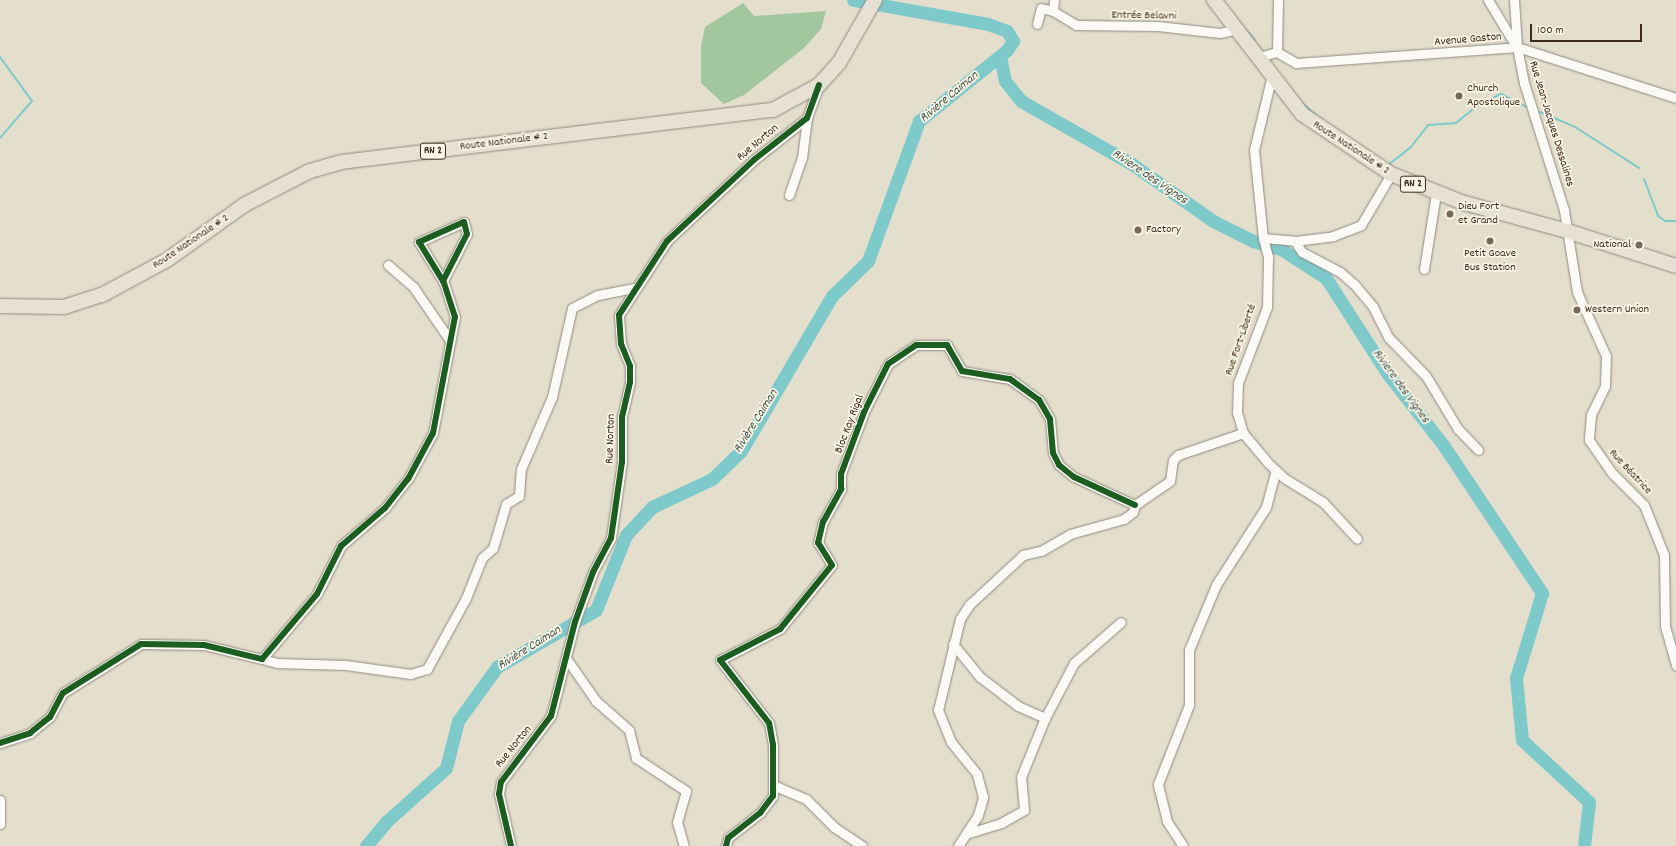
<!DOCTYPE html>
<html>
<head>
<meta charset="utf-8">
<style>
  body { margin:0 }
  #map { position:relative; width:1676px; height:846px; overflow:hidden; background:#e4decc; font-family:Dekko,sans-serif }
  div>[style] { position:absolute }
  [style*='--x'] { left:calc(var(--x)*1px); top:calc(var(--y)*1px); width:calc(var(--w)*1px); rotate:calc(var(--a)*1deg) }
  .forest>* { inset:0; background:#a2c79f }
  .stream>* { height:2px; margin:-1px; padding:0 1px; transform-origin:1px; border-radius:1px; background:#7ecacb }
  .river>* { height:13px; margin:-6.5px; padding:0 6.5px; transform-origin:6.5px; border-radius:6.5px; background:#7ecacb }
  .roads { filter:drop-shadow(0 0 1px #908a80) drop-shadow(0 0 1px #908a80) }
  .street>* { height:9px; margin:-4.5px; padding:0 4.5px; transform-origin:4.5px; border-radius:4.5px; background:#fbfaf7 }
  .primary>* { height:14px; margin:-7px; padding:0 7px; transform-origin:7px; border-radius:7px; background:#e7e1d4 }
  .cycleway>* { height:6px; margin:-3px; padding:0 3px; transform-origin:3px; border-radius:3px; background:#1b5e20 }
  .dots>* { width:11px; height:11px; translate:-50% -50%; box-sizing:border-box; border:2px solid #fcf5e5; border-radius:50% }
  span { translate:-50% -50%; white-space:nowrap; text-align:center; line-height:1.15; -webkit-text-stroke:3.5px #fcf5e5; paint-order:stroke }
  .shield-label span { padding:1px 3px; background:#fcf5e5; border:1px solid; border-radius:3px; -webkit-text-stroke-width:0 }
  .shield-label { font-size:11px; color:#3b2a1e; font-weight:700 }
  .street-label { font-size:12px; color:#3b2a1e }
  .poi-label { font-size:12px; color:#3b2a1e }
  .left { translate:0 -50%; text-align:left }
  .right { translate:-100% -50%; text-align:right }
  .water-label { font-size:13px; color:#425752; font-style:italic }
  .scale { position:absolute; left:1530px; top:24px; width:112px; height:18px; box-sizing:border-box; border:2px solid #3b2a1e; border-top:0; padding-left:5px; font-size:12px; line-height:14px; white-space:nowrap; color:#3b2a1e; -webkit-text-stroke:3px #fcf5e5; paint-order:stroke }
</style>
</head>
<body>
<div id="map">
  <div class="forest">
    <div style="clip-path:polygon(743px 3px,754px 16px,826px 11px,821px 29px,804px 48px,744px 95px,724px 104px,701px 83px,701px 46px,705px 27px)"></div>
  </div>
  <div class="stream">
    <div style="--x:1246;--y:30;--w:13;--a:48"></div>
    <div style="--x:0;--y:57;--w:54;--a:54"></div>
    <div style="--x:32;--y:101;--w:49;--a:130.9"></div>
    <div style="--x:1302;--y:103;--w:18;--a:41"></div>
    <div style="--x:1540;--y:112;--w:38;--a:23"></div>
    <div style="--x:1575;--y:127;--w:76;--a:32.6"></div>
    <div style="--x:1388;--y:165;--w:29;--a:-38"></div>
    <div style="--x:1411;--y:147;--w:28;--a:-52"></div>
    <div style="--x:1428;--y:125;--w:28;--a:-4"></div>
    <div style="--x:1456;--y:123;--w:27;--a:-39"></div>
    <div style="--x:1477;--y:106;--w:27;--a:-27"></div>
    <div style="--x:1501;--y:94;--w:30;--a:27"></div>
    <div style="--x:1644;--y:179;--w:40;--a:69"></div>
    <div style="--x:1658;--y:216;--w:9;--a:36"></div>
    <div style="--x:1665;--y:221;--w:11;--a:0"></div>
  </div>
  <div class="river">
    <div style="--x:1000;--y:56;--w:25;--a:79"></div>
    <div style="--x:1005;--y:81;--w:26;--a:51"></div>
    <div style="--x:1021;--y:101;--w:128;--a:29.6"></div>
    <div style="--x:1132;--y:164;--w:99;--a:35.1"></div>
    <div style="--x:1213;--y:221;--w:45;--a:26.6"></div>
    <div style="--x:1253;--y:241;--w:29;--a:16"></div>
    <div style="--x:1281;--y:249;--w:54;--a:32.8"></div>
    <div style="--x:1326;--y:278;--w:113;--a:57.3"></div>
    <div style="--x:1387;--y:373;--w:93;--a:52"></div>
    <div style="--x:1444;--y:446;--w:177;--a:56.3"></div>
    <div style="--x:1542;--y:593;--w:89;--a:107"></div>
    <div style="--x:1516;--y:678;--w:62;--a:84.5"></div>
    <div style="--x:1522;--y:740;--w:91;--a:42.8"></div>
    <div style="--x:1589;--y:802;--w:44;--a:96.5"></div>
    <div style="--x:366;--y:846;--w:33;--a:-50"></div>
    <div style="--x:387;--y:821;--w:79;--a:-41.9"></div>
    <div style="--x:446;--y:768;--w:49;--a:-75.7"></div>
    <div style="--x:458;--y:721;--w:67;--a:-54.2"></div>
    <div style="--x:497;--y:667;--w:114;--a:-29.9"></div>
    <div style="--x:596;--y:610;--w:81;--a:-68.2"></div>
    <div style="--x:626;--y:535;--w:38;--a:-47"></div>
    <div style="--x:652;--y:507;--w:66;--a:-25"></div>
    <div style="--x:712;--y:479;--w:40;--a:-44"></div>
    <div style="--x:741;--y:451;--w:180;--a:-59.6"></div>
    <div style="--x:832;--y:296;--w:50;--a:-44.2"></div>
    <div style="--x:868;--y:261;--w:149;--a:-70"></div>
    <div style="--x:919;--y:121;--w:113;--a:-38.9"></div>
    <div style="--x:1007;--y:50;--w:11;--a:-56"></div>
    <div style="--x:1013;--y:41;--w:12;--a:-121"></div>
    <div style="--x:1007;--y:31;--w:20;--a:-160"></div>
    <div style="--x:988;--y:24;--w:137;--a:-169.9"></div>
  </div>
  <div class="roads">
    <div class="street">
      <div style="--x:1488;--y:0;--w:54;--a:58.7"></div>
      <div style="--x:1514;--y:0;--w:47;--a:86.3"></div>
      <div style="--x:1517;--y:47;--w:37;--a:79"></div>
      <div style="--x:1524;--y:83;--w:133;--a:72.5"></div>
      <div style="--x:1564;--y:210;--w:83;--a:81"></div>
      <div style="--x:1577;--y:292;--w:70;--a:65.6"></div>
      <div style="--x:1606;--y:356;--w:30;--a:92"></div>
      <div style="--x:1605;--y:386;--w:32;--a:116"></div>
      <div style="--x:1591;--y:415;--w:25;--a:95"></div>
      <div style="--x:1589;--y:440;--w:40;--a:55.1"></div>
      <div style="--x:1612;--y:473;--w:45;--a:45"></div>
      <div style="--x:1644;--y:505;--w:54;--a:68.2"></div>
      <div style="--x:1664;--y:555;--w:71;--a:89.2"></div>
      <div style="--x:1665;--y:626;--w:41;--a:74.2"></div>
      <div style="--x:1053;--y:11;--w:27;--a:31"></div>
      <div style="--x:1076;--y:25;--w:82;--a:0.7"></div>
      <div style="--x:1158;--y:26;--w:62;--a:6.4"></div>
      <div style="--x:1220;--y:33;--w:18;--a:-13"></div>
      <div style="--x:1037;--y:24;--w:16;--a:-76"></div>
      <div style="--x:1041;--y:8;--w:12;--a:14"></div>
      <div style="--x:1053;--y:11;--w:11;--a:-85"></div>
      <div style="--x:1277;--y:52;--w:52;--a:-88.9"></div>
      <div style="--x:1259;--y:57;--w:19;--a:-16"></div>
      <div style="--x:1277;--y:52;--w:22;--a:30"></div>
      <div style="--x:1296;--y:63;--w:222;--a:-4.1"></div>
      <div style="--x:1517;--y:47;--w:167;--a:17.8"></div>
      <div style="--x:1272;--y:75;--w:77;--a:103.5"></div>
      <div style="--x:1254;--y:150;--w:88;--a:84.2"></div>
      <div style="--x:1263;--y:238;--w:20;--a:75"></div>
      <div style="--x:1268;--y:257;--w:50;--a:91.1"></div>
      <div style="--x:1267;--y:307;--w:81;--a:110.9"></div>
      <div style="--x:1238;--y:383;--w:29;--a:92"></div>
      <div style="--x:1237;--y:412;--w:22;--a:74"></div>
      <div style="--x:1243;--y:433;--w:38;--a:50"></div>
      <div style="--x:1267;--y:462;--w:23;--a:43"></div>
      <div style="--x:1284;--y:478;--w:46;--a:31.6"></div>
      <div style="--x:1323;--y:502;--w:50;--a:47.4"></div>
      <div style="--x:789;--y:195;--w:39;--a:-71"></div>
      <div style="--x:802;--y:158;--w:40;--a:-82.9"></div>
      <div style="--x:1263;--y:238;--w:32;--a:5"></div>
      <div style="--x:1295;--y:241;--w:38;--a:-7"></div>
      <div style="--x:1333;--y:236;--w:30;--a:-21"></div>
      <div style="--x:1361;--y:225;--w:59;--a:-59.5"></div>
      <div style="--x:1295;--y:241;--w:13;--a:58"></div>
      <div style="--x:1302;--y:252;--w:43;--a:27.8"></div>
      <div style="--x:1340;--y:272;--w:18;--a:41"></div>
      <div style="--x:1354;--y:284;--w:30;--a:50"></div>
      <div style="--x:1373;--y:307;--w:35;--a:63"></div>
      <div style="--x:1389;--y:338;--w:53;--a:45.8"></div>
      <div style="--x:1426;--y:376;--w:62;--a:58.9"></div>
      <div style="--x:1458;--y:429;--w:29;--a:46"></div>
      <div style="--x:388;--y:265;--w:35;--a:41"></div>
      <div style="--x:414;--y:288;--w:62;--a:55.5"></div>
      <div style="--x:1424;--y:269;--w:77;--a:-81"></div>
      <div style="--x:953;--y:644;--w:43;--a:50.7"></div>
      <div style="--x:980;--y:677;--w:48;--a:37.3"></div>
      <div style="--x:1018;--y:706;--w:30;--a:24"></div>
      <div style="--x:566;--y:658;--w:52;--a:55.1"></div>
      <div style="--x:596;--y:701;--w:44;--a:41.3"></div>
      <div style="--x:629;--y:730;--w:29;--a:76"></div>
      <div style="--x:636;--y:758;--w:60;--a:33.4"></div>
      <div style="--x:686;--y:791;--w:32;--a:106"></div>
      <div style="--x:677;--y:822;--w:25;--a:74"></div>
      <div style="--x:262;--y:659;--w:16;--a:15"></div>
      <div style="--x:277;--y:663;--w:69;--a:1.7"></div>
      <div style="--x:346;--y:665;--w:65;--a:8"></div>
      <div style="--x:410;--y:674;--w:18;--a:-16"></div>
      <div style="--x:427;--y:669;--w:81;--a:-61.2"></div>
      <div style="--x:466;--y:598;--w:43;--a:-68.2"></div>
      <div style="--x:482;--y:558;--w:15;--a:-42"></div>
      <div style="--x:493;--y:548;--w:46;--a:-73.5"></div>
      <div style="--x:506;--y:504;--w:15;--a:-32"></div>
      <div style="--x:519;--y:496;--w:27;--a:-86"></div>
      <div style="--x:521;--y:469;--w:78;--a:-66.7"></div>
      <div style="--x:552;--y:397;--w:91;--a:-77.3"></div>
      <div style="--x:572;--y:308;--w:29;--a:-27"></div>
      <div style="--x:598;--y:295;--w:37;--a:-11"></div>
      <div style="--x:0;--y:743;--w:32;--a:-18"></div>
      <div style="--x:30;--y:733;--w:26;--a:-39"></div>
      <div style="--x:50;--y:717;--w:27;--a:-62"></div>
      <div style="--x:63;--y:693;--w:92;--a:-32.1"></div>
      <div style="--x:141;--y:644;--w:63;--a:0.9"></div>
      <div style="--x:204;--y:645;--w:60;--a:13.6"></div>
      <div style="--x:262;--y:659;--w:85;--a:-49.8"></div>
      <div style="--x:317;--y:594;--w:54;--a:-63.4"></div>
      <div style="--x:341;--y:546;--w:58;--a:-40.8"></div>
      <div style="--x:385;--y:508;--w:37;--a:-52"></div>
      <div style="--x:408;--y:479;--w:52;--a:-61.5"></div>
      <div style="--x:433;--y:433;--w:118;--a:-79.3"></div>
      <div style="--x:455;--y:317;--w:38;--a:-108"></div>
      <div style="--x:443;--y:281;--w:46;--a:-121.6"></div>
      <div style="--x:419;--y:242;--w:49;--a:-24"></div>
      <div style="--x:464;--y:222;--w:12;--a:76"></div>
      <div style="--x:467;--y:234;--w:53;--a:117.1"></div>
      <div style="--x:773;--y:785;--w:36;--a:23"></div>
      <div style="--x:806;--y:799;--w:40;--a:45"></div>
      <div style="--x:834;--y:827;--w:34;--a:34"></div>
      <div style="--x:0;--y:800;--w:24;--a:90"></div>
      <div style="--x:969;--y:833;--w:34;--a:-17"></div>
      <div style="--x:1001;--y:823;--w:26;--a:-29"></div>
      <div style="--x:1024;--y:810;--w:33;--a:-95"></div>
      <div style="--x:1021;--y:777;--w:64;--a:-67.9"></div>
      <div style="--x:1045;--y:718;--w:62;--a:-62.2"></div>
      <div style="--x:1074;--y:663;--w:62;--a:-41.1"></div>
      <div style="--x:511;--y:846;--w:53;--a:-103"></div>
      <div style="--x:499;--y:794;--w:12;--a:-81"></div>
      <div style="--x:501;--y:782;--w:83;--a:-52.9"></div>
      <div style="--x:551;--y:716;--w:97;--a:-75.7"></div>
      <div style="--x:575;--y:622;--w:53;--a:-70.2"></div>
      <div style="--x:593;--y:572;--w:38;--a:-62"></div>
      <div style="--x:611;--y:538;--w:77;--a:-81.8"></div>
      <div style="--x:622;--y:462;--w:45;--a:-90"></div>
      <div style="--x:622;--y:417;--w:36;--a:-77"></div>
      <div style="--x:630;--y:382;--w:16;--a:-90"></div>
      <div style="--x:630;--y:366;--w:24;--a:-112"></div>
      <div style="--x:621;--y:344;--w:29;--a:-94"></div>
      <div style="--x:619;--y:315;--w:88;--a:-57"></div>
      <div style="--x:667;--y:241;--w:120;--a:-43"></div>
      <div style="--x:755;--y:159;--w:66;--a:-38.3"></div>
      <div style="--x:807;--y:118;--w:35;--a:-70"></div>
      <div style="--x:726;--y:846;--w:8;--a:-76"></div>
      <div style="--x:728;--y:838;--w:41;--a:-38"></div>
      <div style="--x:760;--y:813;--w:21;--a:-53"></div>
      <div style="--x:773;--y:796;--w:51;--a:-90"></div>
      <div style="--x:773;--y:745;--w:22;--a:-100"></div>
      <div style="--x:769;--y:723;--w:80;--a:-127.9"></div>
      <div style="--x:720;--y:660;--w:68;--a:-27.3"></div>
      <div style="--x:780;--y:629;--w:82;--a:-50.9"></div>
      <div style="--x:832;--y:565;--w:26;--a:-122"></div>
      <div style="--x:818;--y:543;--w:22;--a:-77"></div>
      <div style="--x:823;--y:522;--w:38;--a:-61"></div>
      <div style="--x:841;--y:489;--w:15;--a:-90"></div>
      <div style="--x:841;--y:474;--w:66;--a:-69.6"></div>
      <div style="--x:864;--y:412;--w:54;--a:-63.4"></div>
      <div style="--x:888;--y:364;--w:34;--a:-34"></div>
      <div style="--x:916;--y:345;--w:31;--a:0"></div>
      <div style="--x:947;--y:345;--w:30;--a:60"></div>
      <div style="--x:962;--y:371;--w:49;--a:9.5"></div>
      <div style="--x:1010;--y:379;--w:36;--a:36"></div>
      <div style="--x:1039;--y:400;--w:22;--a:60"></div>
      <div style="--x:1050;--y:419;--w:34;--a:85"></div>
      <div style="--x:1053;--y:453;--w:13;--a:63"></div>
      <div style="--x:1059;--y:465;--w:19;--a:39"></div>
      <div style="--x:1074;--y:477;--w:67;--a:24.7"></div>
      <div style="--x:958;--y:846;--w:37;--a:-57"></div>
      <div style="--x:978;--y:815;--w:19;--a:-74"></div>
      <div style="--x:983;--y:797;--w:24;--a:-105"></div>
      <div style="--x:977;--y:774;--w:41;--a:-129.1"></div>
      <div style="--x:951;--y:742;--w:35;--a:-112"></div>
      <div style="--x:938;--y:710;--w:94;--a:-76.4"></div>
      <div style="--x:960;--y:619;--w:17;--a:-57"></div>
      <div style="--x:969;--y:605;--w:74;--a:-42.8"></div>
      <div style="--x:1023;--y:555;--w:18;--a:-13"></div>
      <div style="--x:1041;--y:551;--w:34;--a:-30"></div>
      <div style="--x:1070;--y:534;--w:56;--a:-15.5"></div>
      <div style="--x:1124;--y:519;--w:11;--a:-38"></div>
      <div style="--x:1133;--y:512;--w:7;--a:-74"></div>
      <div style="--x:1135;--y:505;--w:42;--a:-34.4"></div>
      <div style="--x:1170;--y:481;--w:21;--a:-82"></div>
      <div style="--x:1173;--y:460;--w:7;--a:-45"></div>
      <div style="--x:1178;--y:455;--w:69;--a:-18.7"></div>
      <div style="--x:1183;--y:846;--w:30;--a:-123"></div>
      <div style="--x:1167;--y:821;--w:38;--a:-104"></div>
      <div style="--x:1158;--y:784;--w:85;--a:-68.6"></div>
      <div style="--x:1189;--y:705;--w:55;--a:-90"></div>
      <div style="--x:1189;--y:650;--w:70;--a:-67.4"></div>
      <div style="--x:1216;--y:585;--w:93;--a:-57.3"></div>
      <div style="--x:1266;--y:507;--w:38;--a:-75"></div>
    </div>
    <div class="primary">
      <div style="--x:1214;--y:0;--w:144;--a:52.3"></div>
      <div style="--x:1302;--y:114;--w:107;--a:34"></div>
      <div style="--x:1391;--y:174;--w:75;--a:21.8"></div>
      <div style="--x:1461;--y:202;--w:110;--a:15.3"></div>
      <div style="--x:1567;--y:231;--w:114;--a:17.8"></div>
      <div style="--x:0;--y:306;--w:64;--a:0.9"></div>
      <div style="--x:64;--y:307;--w:40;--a:-18"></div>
      <div style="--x:102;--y:295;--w:74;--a:-28.3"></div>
      <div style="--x:167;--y:260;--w:95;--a:-35.5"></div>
      <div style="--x:244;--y:205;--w:74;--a:-27.3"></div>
      <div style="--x:310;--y:171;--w:32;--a:-16"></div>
      <div style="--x:341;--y:162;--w:435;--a:-6.9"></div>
      <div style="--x:773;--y:110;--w:52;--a:-28.5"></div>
      <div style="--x:819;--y:85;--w:30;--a:-48"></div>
      <div style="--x:839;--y:63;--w:73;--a:-60.3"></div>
    </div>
  </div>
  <div class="cycleway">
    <div style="--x:0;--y:743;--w:32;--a:-18"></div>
    <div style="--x:30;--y:733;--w:26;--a:-39"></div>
    <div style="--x:50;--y:717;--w:27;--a:-62"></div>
    <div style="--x:63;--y:693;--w:92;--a:-32.1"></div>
    <div style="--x:141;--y:644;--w:63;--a:0.9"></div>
    <div style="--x:204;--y:645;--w:60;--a:13.6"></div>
    <div style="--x:262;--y:659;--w:85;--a:-49.8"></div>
    <div style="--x:317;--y:594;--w:54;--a:-63.4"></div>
    <div style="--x:341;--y:546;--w:58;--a:-40.8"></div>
    <div style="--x:385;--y:508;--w:37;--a:-52"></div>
    <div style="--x:408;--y:479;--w:52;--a:-61.5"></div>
    <div style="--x:433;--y:433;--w:118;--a:-79.3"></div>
    <div style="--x:455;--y:317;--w:38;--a:-108"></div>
    <div style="--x:443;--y:281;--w:46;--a:-121.6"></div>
    <div style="--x:419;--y:242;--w:49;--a:-24"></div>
    <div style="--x:464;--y:222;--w:12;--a:76"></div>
    <div style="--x:467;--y:234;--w:53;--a:117.1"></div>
    <div style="--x:511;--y:846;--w:53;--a:-103"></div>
    <div style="--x:499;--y:794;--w:12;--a:-81"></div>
    <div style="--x:501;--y:782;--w:83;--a:-52.9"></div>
    <div style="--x:551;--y:716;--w:97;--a:-75.7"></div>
    <div style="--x:575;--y:622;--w:53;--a:-70.2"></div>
    <div style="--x:593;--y:572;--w:38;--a:-62"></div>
    <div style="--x:611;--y:538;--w:77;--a:-81.8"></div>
    <div style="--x:622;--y:462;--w:45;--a:-90"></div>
    <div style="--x:622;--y:417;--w:36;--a:-77"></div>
    <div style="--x:630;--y:382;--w:16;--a:-90"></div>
    <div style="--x:630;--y:366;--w:24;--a:-112"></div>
    <div style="--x:621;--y:344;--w:29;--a:-94"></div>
    <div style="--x:619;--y:315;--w:88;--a:-57"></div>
    <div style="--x:667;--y:241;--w:120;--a:-43"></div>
    <div style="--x:755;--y:159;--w:66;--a:-38.3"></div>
    <div style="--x:807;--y:118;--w:35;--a:-70"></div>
    <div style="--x:726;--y:846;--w:8;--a:-76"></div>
    <div style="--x:728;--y:838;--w:41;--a:-38"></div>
    <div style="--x:760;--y:813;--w:21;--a:-53"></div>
    <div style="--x:773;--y:796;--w:51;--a:-90"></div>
    <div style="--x:773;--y:745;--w:22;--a:-100"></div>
    <div style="--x:769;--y:723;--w:80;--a:-127.9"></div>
    <div style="--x:720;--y:660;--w:68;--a:-27.3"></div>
    <div style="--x:780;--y:629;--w:82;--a:-50.9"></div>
    <div style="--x:832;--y:565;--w:26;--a:-122"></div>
    <div style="--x:818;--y:543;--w:22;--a:-77"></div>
    <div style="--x:823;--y:522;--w:38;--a:-61"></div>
    <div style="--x:841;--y:489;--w:15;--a:-90"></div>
    <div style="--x:841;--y:474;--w:66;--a:-69.6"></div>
    <div style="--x:864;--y:412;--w:54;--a:-63.4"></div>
    <div style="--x:888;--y:364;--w:34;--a:-34"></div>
    <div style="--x:916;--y:345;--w:31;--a:0"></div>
    <div style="--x:947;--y:345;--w:30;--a:60"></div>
    <div style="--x:962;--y:371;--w:49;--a:9.5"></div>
    <div style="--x:1010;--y:379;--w:36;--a:36"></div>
    <div style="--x:1039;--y:400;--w:22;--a:60"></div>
    <div style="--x:1050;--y:419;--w:34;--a:85"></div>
    <div style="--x:1053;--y:453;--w:13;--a:63"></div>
    <div style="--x:1059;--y:465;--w:19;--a:39"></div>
    <div style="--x:1074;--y:477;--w:67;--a:24.7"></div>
  </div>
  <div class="dots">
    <div style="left:1459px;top:96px;background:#76695b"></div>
    <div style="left:1450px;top:214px;background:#76695b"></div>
    <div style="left:1138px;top:230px;background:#76695b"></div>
    <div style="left:1490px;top:241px;background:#76695b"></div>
    <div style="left:1639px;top:245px;background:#76695b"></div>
    <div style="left:1577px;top:310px;background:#76695b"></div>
  </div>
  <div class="shield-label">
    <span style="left:433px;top:151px">RN 2</span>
    <span style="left:1413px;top:184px">RN 2</span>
  </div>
  <div class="street-label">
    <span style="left:1144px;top:16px;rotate:1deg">Entrée Belavni</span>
    <span style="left:1468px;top:40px;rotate:-5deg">Avenue Gaston</span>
    <span style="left:1551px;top:124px;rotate:73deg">Rue Jean-Jacques Dessalines</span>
    <span style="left:504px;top:142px;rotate:-7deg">Route Nationale # 2</span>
    <span style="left:758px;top:143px;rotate:-40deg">Rue Norton</span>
    <span style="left:1351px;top:148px;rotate:33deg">Route Nationale # 2</span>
    <span style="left:191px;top:242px;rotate:-34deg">Route Nationale # 2</span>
    <span style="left:1241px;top:340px;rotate:-71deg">Rue Fort-Liberté</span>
    <span style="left:850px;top:424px;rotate:-69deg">Bloc Kay Rigal</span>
    <span style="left:611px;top:439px;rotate:-88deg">Rue Norton</span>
    <span style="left:1630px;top:472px;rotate:47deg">Rue Béatrice</span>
    <span style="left:514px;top:747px;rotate:-51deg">Rue Norton</span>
  </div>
  <div class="poi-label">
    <span class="left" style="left:1467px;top:96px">Church<br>Apostolique</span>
    <span class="left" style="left:1458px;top:214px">Dieu Fort<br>et Grand</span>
    <span class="left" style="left:1146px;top:230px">Factory</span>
    <span class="right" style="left:1631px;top:245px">National</span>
    <span style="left:1490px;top:261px">Petit Goave<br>Bus Station</span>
    <span class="left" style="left:1585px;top:310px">Western Union</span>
  </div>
  <div class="water-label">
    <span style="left:950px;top:98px;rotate:-40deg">Rivière Caiman</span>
    <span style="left:1149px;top:178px;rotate:34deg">Riviere des Vignes</span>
    <span style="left:1400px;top:387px;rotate:54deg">Riviere des Vignes</span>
    <span style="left:757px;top:422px;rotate:-58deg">Rivière Caiman</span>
    <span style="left:530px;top:649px;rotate:-32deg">Rivière Caiman</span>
  </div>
  <div class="scale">100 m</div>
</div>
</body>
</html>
